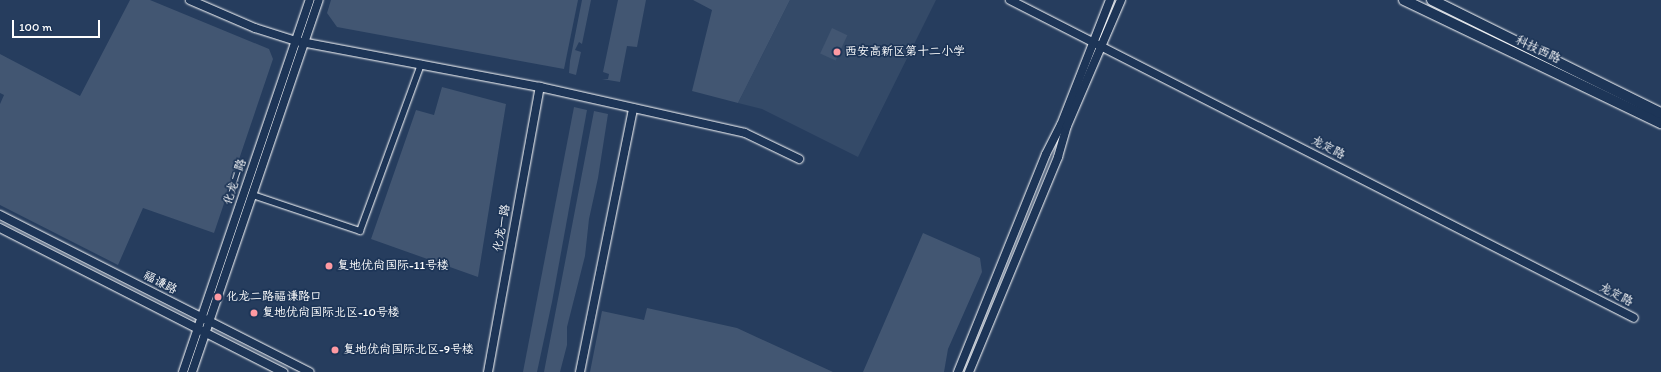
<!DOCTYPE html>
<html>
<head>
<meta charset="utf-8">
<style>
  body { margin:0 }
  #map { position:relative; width:1661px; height:372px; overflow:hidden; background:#263d5e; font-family:Itim,"LXGW WenKai TC",sans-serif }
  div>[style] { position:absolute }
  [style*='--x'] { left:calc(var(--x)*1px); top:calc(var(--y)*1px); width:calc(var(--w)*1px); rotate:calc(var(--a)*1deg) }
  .built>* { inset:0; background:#344a68 }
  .green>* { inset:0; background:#425672; transform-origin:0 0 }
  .roads { filter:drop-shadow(0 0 1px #fff) drop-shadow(0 0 1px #fff) }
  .minor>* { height:6px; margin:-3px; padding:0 3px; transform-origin:3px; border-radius:3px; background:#1d3557 }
  .tertiary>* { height:8px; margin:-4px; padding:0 4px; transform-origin:4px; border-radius:4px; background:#1d3557 }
  .primary>* { height:10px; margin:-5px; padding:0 5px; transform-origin:5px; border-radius:5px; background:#1d3557 }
  .dots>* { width:11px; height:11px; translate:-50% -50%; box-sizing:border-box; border:2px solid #1d3557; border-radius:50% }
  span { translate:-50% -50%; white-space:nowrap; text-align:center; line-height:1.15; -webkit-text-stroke:3.5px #1d3557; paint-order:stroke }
  .street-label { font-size:12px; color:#fff }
  .poi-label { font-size:12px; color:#fff }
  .left { translate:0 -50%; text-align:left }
  .scale { position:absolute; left:12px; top:20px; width:88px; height:18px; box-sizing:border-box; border:2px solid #fff; border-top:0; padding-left:5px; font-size:12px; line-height:14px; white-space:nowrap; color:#fff; -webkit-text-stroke:3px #1d3557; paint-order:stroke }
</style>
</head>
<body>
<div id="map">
  <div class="built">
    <div style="clip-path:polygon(790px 0,936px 0,858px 157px,762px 109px,738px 103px)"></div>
  </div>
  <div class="green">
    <div style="clip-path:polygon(130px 0,150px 0,269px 49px,273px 59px,214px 233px,143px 208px,118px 265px,0 205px,0 104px,4px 95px,0 93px,0 54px,80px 96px)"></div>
    <div style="clip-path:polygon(331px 0,578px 0,564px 69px,337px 27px,327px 13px)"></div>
    <div style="clip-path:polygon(582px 0,591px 0,582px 44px,579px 42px,575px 50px,581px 52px,576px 75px,569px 73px,570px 61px)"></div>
    <div style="clip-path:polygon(618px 0,646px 0,637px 47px,627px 46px,620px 82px,602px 79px,608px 79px,609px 74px,603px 72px)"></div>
    <div style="clip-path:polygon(693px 0,790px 0,738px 103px,692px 91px,712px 10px)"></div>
    <div style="left:832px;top:28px;width:17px;height:28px;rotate:25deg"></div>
    <div style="clip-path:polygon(442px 87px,506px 104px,478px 277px,371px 239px,416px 110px,434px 115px)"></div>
    <div style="clip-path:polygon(574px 107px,587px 110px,552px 302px,537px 372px,523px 372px)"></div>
    <div style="clip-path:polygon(594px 111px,608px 114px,598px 178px,589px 219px,585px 256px,567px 327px,567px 345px,560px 372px,544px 372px)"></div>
    <div style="clip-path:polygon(923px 233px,980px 258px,982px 272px,948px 349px,944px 372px,863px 372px)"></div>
    <div style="clip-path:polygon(647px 308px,737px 328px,833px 372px,590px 372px,602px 311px,644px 320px)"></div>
  </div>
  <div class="roads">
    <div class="minor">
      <div style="--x:253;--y:195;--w:113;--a:18.6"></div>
      <div style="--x:360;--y:231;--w:178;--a:-69.9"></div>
    </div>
    <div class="tertiary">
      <div style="--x:190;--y:0;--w:71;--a:23.3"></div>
      <div style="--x:255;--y:28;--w:43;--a:17.6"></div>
      <div style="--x:296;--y:41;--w:248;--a:10.7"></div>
      <div style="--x:540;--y:87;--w:210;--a:12.6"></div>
      <div style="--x:745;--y:133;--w:60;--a:25.7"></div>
      <div style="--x:1010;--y:0;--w:700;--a:27"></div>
      <div style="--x:0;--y:215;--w:347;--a:26.9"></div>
      <div style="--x:0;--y:228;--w:318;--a:27"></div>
      <div style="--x:183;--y:372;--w:393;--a:-71.2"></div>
      <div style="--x:192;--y:372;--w:393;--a:-71.2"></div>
      <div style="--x:488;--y:372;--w:290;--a:-79.7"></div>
      <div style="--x:580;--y:372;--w:269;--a:-78.6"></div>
      <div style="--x:958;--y:372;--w:235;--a:-68"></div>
      <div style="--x:1046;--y:154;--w:33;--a:-63"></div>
      <div style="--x:1061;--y:125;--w:134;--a:-68.6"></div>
      <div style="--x:969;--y:372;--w:233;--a:-67.5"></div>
      <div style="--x:1058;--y:157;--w:32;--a:-74"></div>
      <div style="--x:1067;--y:126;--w:137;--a:-66.8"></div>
    </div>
    <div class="primary">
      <div style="--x:1404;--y:0;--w:285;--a:25.6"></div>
      <div style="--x:1432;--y:0;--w:255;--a:26.3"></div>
    </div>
  </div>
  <div class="dots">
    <div style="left:837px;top:52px;background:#ff9aa2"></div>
    <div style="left:329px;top:266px;background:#ff9aa2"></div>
    <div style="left:218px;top:297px;background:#ff9aa2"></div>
    <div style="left:254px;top:313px;background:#ff9aa2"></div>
    <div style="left:335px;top:350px;background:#ff9aa2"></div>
  </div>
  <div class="street-label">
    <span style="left:1538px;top:50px;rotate:25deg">科技西路</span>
    <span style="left:1328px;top:148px;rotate:27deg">龙定路</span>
    <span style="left:235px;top:182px;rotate:-71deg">化龙二路</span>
    <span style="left:502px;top:228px;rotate:-80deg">化龙一路</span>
    <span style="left:160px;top:283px;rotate:27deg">福谦路</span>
    <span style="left:1616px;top:295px;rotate:27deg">龙定路</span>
  </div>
  <div class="poi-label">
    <span class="left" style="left:845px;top:52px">西安高新区第十二小学</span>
    <span class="left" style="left:337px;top:266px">复地优尚国际-11号楼</span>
    <span class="left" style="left:226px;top:297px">化龙二路福谦路口</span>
    <span class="left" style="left:262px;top:313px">复地优尚国际北区-10号楼</span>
    <span class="left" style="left:343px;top:350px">复地优尚国际北区-9号楼</span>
  </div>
  <div class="scale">100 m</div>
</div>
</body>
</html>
